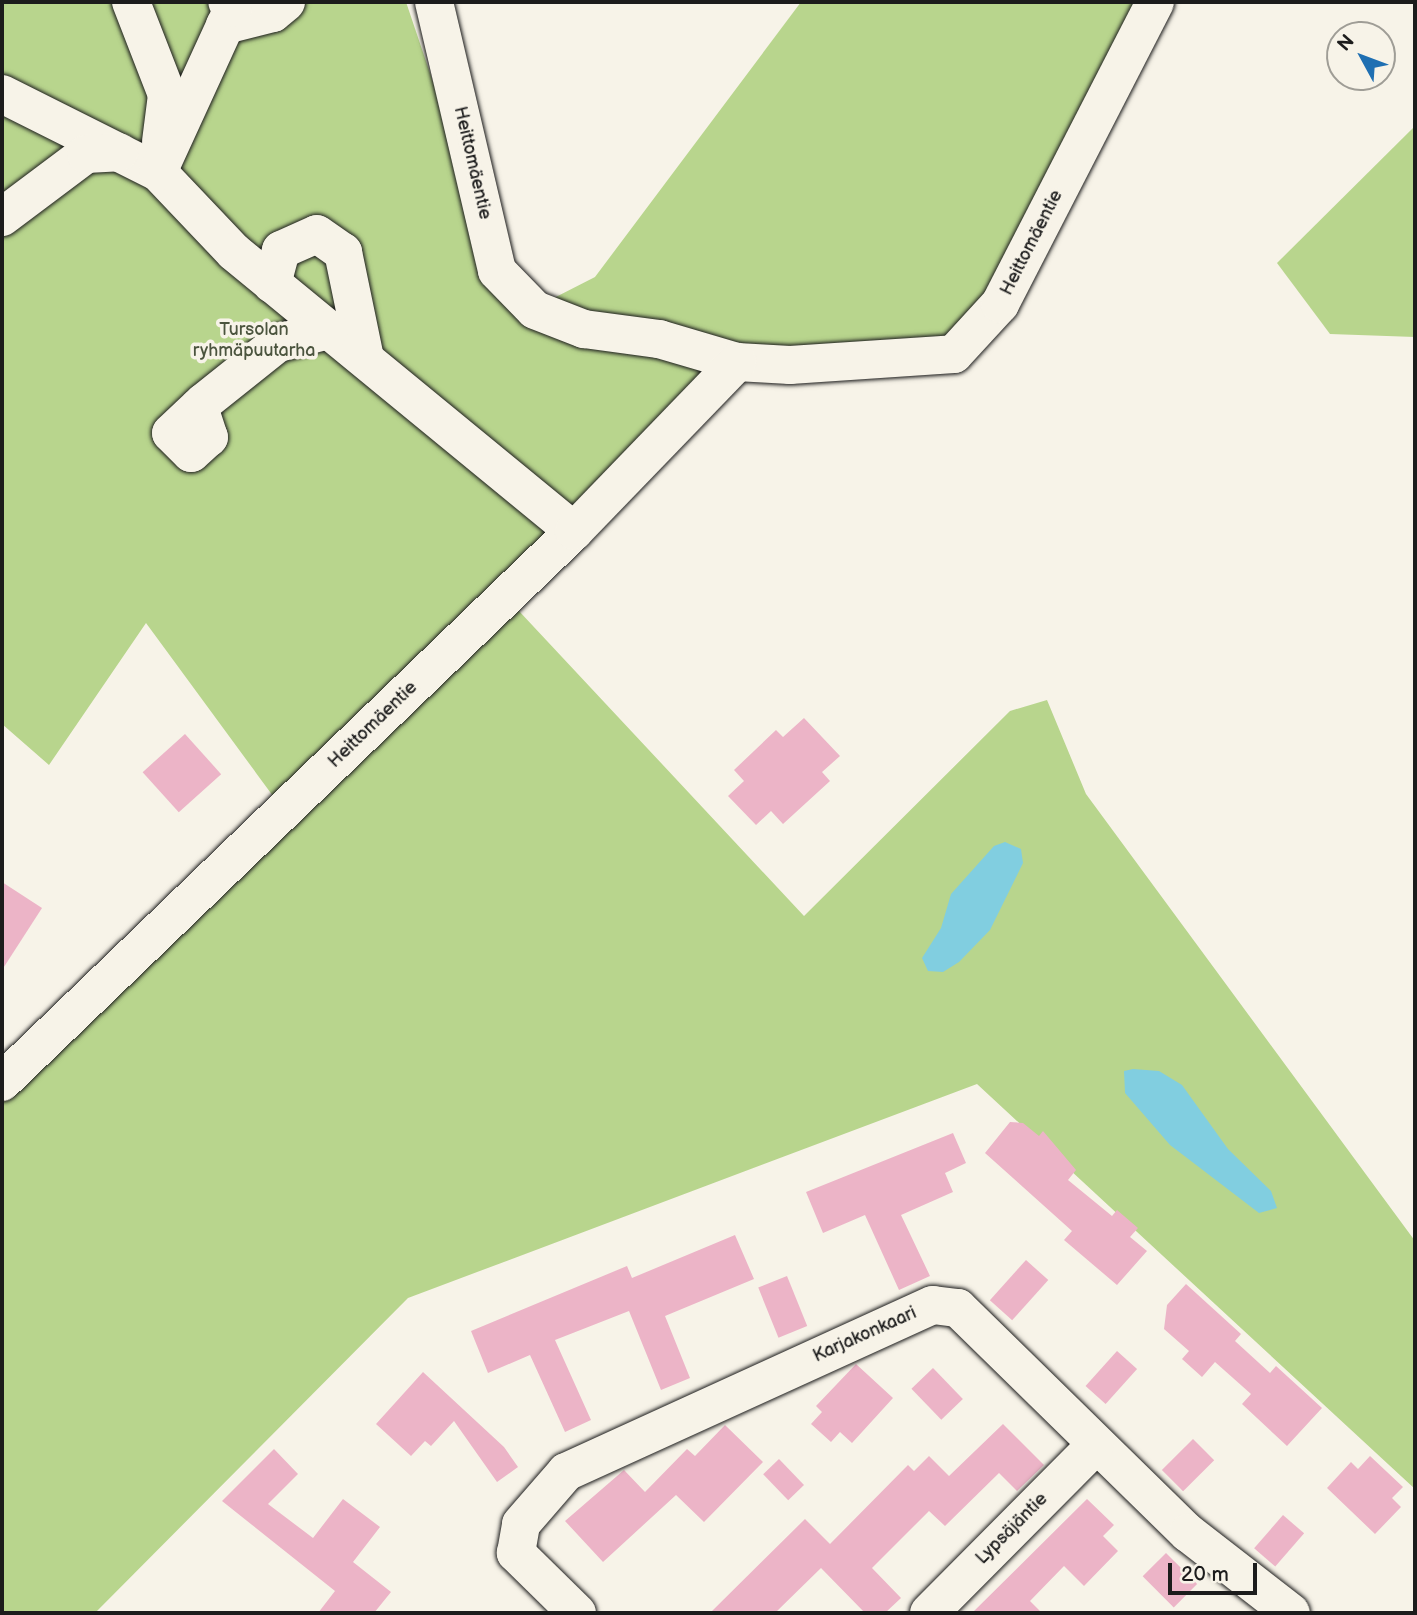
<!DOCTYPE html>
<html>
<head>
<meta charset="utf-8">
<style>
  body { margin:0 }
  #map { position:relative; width:1417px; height:1615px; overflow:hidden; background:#f7f3e8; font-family:"Balsamiq Sans",sans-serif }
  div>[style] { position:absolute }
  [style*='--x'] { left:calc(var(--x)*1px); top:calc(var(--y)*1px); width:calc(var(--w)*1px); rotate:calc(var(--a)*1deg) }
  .green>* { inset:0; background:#b8d58d }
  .water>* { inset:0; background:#81cee0 }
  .building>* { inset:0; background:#ecb4c7; transform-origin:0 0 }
  .roads { filter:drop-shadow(0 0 2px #1c1c1c) drop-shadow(0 0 2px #1c1c1c) }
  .minor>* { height:38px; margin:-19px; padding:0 19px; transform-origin:19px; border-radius:19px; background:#f7f3e8 }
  span { translate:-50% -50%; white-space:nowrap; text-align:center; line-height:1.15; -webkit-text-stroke:7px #f7f3e8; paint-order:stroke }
  .street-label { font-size:18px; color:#1c1c1c }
  .park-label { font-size:18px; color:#4b543e }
  .frame { position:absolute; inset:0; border:4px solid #1c1c1c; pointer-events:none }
  .north { position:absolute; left:1326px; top:21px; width:70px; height:70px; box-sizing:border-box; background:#f7f3e8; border:2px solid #9f9d96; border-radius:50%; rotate:311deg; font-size:19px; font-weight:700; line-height:28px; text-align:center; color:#1c1c1c }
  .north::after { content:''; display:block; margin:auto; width:24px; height:32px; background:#1f6fb2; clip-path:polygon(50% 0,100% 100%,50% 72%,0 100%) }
  .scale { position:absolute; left:1168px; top:1563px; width:89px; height:32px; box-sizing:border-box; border:4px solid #1c1c1c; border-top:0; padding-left:9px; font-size:21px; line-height:24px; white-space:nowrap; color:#1c1c1c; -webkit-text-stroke:5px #f7f3e8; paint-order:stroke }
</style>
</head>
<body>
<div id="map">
  <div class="green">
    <div style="clip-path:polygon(2px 2px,406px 2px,497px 271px,535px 310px,737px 362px,506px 597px,804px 916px,1010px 711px,1047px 700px,1086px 794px,1415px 1241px,1415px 1489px,977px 1084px,408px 1298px,95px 1613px,2px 1613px,2px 1082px,284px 811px,146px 623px,49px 765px,2px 724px)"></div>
    <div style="clip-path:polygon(801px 2px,1142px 2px,979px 313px,949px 340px,732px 349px,546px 302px,595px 277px)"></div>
    <div style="clip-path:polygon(1415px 126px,1415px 337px,1330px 334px,1277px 263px)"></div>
  </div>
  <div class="water">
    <div style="clip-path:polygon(1005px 842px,1021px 849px,1023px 863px,990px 930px,959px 962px,943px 972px,928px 971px,922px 958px,941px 928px,951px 894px,994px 846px)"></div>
    <div style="clip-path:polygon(1133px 1069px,1159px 1071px,1182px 1085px,1228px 1149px,1271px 1191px,1277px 1208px,1259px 1213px,1170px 1145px,1125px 1093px,1124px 1071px)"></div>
  </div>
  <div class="building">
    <div style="clip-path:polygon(804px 718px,840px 756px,822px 772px,830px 781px,783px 824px,771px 811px,756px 825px,728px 796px,744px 781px,734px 770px,776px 730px,783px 737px)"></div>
    <div style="left:185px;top:734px;width:54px;height:57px;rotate:48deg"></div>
    <div style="clip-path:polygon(2px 882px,42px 908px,2px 970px)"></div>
    <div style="clip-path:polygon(1010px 1122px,1023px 1123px,1039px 1136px,1043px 1131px,1076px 1170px,1068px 1180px,1112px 1216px,1117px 1210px,1138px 1228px,1130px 1237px,1147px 1251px,1117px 1285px,1064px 1240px,1072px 1231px,985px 1153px)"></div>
    <div style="clip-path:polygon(953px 1133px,966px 1163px,945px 1173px,953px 1192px,901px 1215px,930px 1276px,899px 1290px,865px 1215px,823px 1233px,806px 1192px)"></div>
    <div style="clip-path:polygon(735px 1235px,754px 1279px,665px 1316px,690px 1378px,661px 1390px,629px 1311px,555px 1340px,591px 1420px,565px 1432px,530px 1355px,488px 1373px,471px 1331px,627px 1266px,632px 1278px)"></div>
    <div style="left:1026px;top:1260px;width:30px;height:54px;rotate:42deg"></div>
    <div style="left:787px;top:1276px;width:54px;height:31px;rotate:68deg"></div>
    <div style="clip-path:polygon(1186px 1284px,1241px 1334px,1235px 1341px,1270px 1373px,1276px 1366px,1322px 1408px,1287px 1446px,1242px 1404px,1251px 1394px,1215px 1362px,1202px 1377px,1182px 1359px,1189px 1351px,1164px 1329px,1167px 1305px)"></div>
    <div style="left:1117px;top:1351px;width:27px;height:47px;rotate:42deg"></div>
    <div style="clip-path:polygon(856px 1364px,893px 1398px,852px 1443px,840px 1432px,831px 1442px,811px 1424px,822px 1412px,816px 1406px)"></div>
    <div style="left:933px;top:1368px;width:43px;height:30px;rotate:46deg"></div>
    <div style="clip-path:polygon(423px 1372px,504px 1447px,518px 1467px,497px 1482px,454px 1421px,431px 1446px,425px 1441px,411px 1456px,376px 1424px)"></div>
    <div style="clip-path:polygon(1003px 1424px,1044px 1465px,1017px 1491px,999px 1473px,945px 1526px,929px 1511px,872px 1568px,901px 1598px,885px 1613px,865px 1613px,821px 1568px,775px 1613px,710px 1613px,805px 1519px,830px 1544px,908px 1465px,914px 1471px,929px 1456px,949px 1476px)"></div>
    <div style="clip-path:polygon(725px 1425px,763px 1462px,704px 1522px,676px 1495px,603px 1562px,565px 1521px,624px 1470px,645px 1492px,687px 1449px,695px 1456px)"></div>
    <div style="left:1193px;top:1439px;width:30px;height:44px;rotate:45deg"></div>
    <div style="clip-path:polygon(274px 1449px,298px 1474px,268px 1504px,313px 1538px,343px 1499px,380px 1527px,353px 1562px,391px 1592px,374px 1613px,318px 1613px,335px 1591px,222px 1501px)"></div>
    <div style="clip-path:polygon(1370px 1456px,1403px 1487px,1392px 1498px,1401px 1507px,1375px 1534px,1327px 1488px,1351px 1462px,1358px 1469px)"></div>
    <div style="left:779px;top:1459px;width:36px;height:22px;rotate:46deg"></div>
    <div style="clip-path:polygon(1087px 1499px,1114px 1525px,1103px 1536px,1118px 1551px,1084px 1586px,1064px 1566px,1030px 1601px,1042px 1613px,972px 1613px)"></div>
    <div style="left:1283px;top:1515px;width:28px;height:44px;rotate:41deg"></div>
    <div style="left:1166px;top:1553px;width:44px;height:33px;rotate:45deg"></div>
  </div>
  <div class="roads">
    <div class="minor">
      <div style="--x:131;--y:2;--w:100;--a:68.8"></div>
      <div style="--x:167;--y:95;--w:47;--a:97.3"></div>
      <div style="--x:434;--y:2;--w:276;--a:76.8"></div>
      <div style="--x:497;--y:271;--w:54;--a:45.7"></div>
      <div style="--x:535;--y:310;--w:53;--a:21.2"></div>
      <div style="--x:584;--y:329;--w:76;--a:7.6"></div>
      <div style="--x:659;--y:339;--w:81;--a:16.4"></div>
      <div style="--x:737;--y:362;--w:53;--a:3.2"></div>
      <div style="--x:790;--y:365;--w:164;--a:-3.8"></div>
      <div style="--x:954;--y:354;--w:68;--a:-47.4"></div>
      <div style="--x:1000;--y:304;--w:339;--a:-62.8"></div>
      <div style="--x:225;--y:25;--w:49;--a:-14"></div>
      <div style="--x:273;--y:13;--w:17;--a:-40"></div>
      <div style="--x:2;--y:94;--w:174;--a:26.6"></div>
      <div style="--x:158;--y:172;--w:110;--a:46.5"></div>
      <div style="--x:234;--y:252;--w:440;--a:39.4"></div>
      <div style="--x:158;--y:172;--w:180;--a:-65.4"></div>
      <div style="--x:233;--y:8;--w:8;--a:-135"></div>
      <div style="--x:2;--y:217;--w:105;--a:-36.9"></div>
      <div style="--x:86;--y:154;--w:33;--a:-3"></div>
      <div style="--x:272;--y:284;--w:35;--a:-75"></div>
      <div style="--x:281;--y:250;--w:39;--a:-24"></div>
      <div style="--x:317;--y:234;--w:32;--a:35"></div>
      <div style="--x:343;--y:252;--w:108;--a:78.3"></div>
      <div style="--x:199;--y:407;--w:32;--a:72"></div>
      <div style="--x:209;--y:437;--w:24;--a:138"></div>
      <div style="--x:191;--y:453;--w:28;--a:-135"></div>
      <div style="--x:171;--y:433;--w:45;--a:-43.2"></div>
      <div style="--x:204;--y:402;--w:95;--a:-38.6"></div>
      <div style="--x:278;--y:343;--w:53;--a:-14.3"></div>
      <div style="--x:2;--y:1082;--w:794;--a:-43.93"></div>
      <div style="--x:574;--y:531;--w:235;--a:-46"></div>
      <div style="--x:577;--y:1613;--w:86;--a:-135.5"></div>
      <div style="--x:516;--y:1553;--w:29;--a:-80"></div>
      <div style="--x:521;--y:1524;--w:69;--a:-49.1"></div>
      <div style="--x:566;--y:1472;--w:403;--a:-24.5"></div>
      <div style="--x:933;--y:1305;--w:25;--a:7"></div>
      <div style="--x:958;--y:1308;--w:322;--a:44.4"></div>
      <div style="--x:1188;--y:1533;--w:130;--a:37.8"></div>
      <div style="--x:929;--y:1613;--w:235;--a:-45.2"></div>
    </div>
  </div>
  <div class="street-label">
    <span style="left:472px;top:163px;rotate:77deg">Heittomäentie</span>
    <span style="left:1032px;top:243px;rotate:-63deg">Heittomäentie</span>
    <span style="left:373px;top:725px;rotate:-44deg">Heittomäentie</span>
    <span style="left:865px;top:1335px;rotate:-24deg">Karjakonkaari</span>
    <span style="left:1012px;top:1529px;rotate:-45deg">Lypsäjäntie</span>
  </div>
  <div class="park-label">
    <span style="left:254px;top:341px">Tursolan<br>ryhmäpuutarha</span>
  </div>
  <div class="frame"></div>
  <div class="north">N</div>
  <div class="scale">20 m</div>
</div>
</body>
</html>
